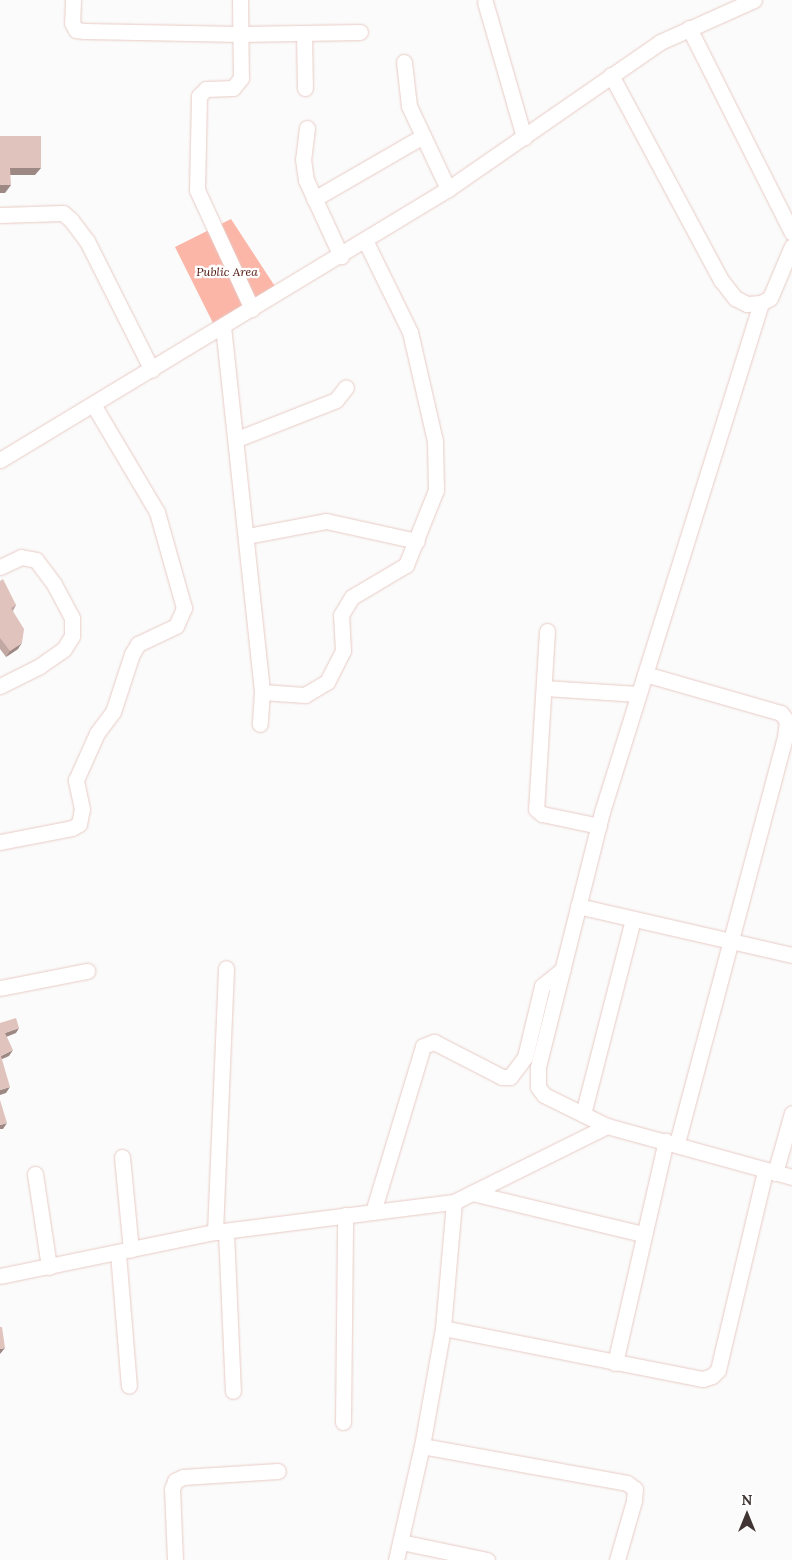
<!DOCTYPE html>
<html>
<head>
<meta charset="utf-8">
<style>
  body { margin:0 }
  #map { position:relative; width:792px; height:1560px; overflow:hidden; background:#fbfbfb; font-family:Lora,serif }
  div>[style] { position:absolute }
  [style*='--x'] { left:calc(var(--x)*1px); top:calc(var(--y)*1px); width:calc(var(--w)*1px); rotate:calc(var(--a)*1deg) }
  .green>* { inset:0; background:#fbb6a8 }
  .roads { filter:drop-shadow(0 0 1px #e8cbc5) drop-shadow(0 0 1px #e8cbc5) }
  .minor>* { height:15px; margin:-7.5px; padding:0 7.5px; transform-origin:7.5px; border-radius:7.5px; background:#fff }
  .wall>* { inset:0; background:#c1a8a3 }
  .shaded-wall>* { inset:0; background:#9d8884 }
  .building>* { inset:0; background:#e0c3bd }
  span { translate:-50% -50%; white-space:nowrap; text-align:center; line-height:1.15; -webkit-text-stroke:4.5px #fff; paint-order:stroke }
  .park-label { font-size:12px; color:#4d130b; font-style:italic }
  .north { position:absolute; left:722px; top:1490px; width:50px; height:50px; -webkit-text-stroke:4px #fff; paint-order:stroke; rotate:0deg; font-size:14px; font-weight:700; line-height:20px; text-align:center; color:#403532 }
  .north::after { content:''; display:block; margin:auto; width:18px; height:22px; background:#403532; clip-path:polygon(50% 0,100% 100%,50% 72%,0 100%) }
</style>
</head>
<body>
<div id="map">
  <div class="green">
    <div style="clip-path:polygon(231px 219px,278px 291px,214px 325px,175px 247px)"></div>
  </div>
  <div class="roads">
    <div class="minor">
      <div style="--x:73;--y:0;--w:23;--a:92"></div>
      <div style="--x:72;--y:23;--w:8;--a:60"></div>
      <div style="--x:76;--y:30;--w:9;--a:6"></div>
      <div style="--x:85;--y:31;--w:155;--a:1.1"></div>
      <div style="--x:240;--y:34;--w:120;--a:-1"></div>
      <div style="--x:240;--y:0;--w:78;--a:89.3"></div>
      <div style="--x:241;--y:78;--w:13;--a:129"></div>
      <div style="--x:233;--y:88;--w:27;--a:178"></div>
      <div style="--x:206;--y:89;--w:10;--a:135"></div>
      <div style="--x:199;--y:96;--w:94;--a:91.2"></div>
      <div style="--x:197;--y:190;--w:131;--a:65.2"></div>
      <div style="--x:485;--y:2;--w:141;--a:73.9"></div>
      <div style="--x:689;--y:28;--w:229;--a:63.3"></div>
      <div style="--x:304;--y:33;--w:55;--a:89"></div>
      <div style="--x:404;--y:62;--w:44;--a:83.5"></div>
      <div style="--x:409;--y:106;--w:92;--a:64.8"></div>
      <div style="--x:611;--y:75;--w:233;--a:61.8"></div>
      <div style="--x:721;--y:280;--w:23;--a:52"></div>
      <div style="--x:735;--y:298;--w:13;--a:27"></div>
      <div style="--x:747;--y:304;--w:14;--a:-4"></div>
      <div style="--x:761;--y:303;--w:10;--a:-29"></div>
      <div style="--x:770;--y:298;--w:56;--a:-67.1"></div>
      <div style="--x:307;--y:128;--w:31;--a:97"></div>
      <div style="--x:303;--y:159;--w:21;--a:82"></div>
      <div style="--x:306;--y:180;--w:84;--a:65.3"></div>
      <div style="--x:314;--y:199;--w:126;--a:-30"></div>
      <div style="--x:0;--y:215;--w:63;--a:-1.8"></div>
      <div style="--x:63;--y:213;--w:11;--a:41"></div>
      <div style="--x:71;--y:220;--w:26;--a:53"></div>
      <div style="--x:87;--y:241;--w:144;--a:63.3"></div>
      <div style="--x:761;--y:303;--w:533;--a:107.35"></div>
      <div style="--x:602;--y:812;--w:263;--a:104.1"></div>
      <div style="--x:538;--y:1067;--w:20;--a:90"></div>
      <div style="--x:538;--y:1087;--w:10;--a:53"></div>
      <div style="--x:544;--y:1095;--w:70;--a:26.2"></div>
      <div style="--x:607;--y:1126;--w:192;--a:15.4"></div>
      <div style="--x:223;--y:326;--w:368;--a:83.9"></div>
      <div style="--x:262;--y:692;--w:32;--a:94"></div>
      <div style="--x:237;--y:439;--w:106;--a:-21.5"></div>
      <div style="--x:336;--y:400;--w:16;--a:-52"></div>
      <div style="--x:0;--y:460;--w:524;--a:-31.17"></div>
      <div style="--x:448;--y:189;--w:258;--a:-34.7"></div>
      <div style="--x:660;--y:42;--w:103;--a:-24.1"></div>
      <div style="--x:247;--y:536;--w:80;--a:-10.8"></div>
      <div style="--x:326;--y:521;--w:93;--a:12.4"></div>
      <div style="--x:0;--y:567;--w:23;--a:-25"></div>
      <div style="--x:21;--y:557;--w:15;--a:11"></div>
      <div style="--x:36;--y:560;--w:30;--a:53"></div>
      <div style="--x:54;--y:584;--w:38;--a:62"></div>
      <div style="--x:72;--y:618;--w:18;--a:90"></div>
      <div style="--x:72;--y:636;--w:15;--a:122"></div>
      <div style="--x:64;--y:649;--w:29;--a:145"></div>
      <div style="--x:40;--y:666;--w:45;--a:153.4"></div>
      <div style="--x:547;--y:631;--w:178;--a:93.5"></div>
      <div style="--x:536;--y:809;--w:8;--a:40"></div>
      <div style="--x:542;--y:814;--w:58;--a:11.9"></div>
      <div style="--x:645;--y:674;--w:141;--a:16"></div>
      <div style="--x:781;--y:713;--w:10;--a:53"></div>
      <div style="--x:787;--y:721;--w:16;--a:97"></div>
      <div style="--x:785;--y:737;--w:421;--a:104.9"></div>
      <div style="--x:545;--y:688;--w:93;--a:3.7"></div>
      <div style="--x:262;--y:692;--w:43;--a:4"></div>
      <div style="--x:305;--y:695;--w:26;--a:-31"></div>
      <div style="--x:327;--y:682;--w:35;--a:-63"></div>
      <div style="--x:343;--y:651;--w:36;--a:-93"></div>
      <div style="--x:341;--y:615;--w:21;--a:-59"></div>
      <div style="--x:352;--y:597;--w:63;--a:-30.7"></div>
      <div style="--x:406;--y:565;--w:81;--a:-68.2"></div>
      <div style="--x:436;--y:490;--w:49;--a:-91.2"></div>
      <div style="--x:435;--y:441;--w:112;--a:-102.9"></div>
      <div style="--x:410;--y:332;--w:102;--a:-116.1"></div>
      <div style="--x:0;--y:842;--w:73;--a:-11"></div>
      <div style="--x:72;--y:828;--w:8;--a:-30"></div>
      <div style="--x:79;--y:824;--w:15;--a:-79"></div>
      <div style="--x:82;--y:809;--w:30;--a:-102"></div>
      <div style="--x:76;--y:780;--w:51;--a:-65.9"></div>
      <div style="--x:97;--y:733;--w:26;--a:-53"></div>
      <div style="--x:113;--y:712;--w:61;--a:-71.9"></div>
      <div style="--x:132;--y:654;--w:12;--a:-59"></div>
      <div style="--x:138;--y:644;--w:42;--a:-25.3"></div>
      <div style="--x:176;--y:626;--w:20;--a:-66"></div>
      <div style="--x:184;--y:608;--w:100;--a:-105.7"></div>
      <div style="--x:157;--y:512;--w:123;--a:-120.7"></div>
      <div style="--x:578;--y:906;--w:220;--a:12.9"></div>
      <div style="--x:0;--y:988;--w:89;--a:-11.1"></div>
      <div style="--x:583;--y:1114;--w:201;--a:-75.6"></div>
      <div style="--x:122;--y:1157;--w:93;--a:84.5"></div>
      <div style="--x:775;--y:1173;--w:62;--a:-74.2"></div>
      <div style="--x:35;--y:1174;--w:94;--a:81.4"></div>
      <div style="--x:472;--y:1193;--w:176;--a:13.5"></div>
      <div style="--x:373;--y:1212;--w:173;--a:-73.2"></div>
      <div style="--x:423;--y:1046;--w:12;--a:-20"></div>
      <div style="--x:434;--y:1042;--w:76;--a:27.2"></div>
      <div style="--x:502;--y:1077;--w:8;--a:0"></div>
      <div style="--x:510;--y:1077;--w:25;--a:-53"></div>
      <div style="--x:525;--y:1057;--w:73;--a:-76.5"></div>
      <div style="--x:542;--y:986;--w:27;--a:-39"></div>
      <div style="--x:215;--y:1232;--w:264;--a:-87.6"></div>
      <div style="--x:226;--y:1232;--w:159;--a:87.5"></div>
      <div style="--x:118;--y:1253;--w:133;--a:85.3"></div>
      <div style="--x:0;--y:1276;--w:219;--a:-11.6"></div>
      <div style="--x:215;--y:1232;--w:241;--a:-7.2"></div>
      <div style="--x:454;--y:1202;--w:171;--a:-26.4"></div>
      <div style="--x:443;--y:1328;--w:265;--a:11.1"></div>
      <div style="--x:703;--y:1379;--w:9;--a:-18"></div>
      <div style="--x:712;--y:1376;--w:8;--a:-45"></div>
      <div style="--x:718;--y:1370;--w:204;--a:-76.7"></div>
      <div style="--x:615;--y:1363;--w:228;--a:-77.1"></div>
      <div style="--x:343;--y:1422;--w:207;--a:-89.4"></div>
      <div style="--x:422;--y:1446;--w:208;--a:10.2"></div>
      <div style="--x:627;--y:1483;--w:10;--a:37"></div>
      <div style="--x:635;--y:1489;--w:12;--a:95"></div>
      <div style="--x:634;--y:1501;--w:61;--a:106.1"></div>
      <div style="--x:401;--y:1542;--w:88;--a:11.8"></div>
      <div style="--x:175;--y:1560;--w:71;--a:-92.4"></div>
      <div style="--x:172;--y:1489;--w:9;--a:-69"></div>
      <div style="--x:175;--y:1481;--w:9;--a:-27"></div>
      <div style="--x:183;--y:1477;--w:95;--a:-3.6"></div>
      <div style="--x:396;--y:1560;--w:117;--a:-77.2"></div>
      <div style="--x:422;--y:1446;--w:120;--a:-79.9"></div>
      <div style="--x:443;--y:1328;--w:126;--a:-85"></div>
    </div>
  </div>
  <div class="wall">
    <div style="clip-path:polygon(0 581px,16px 605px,13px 611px,18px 649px,6px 657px,0 649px)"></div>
  </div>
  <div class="shaded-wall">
    <div style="clip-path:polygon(10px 168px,41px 168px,35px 175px,5px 175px)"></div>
    <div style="clip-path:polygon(0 185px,11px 185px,5px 193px,0 193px)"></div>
    <div style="clip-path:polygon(22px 643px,18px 649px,6px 657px,10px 651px)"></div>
    <div style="clip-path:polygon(19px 1028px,16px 1033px,1px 1039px,5px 1033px)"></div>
    <div style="clip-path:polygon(13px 1050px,9px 1056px,0 1060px,1px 1056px)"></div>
    <div style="clip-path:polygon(10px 1087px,6px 1093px,0 1095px,0 1090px)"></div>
    <div style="clip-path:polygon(7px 1123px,3px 1129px,0 1129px,0 1125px)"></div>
    <div style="clip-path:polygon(5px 1348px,0 1354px,0 1349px)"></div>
  </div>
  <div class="building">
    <div style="clip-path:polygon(0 136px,41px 136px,41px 168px,10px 168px,11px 185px,0 185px)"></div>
    <div style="clip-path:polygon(3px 579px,16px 605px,11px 608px,24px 629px,22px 643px,10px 651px,0 638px,0 581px)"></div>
    <div style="clip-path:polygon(16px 1018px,19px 1028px,5px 1033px,13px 1050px,1px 1056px,10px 1087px,0 1090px,0 1023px)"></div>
    <div style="clip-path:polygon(0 1100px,7px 1123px,0 1125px)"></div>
    <div style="clip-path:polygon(0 1327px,2px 1327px,5px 1348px,0 1349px)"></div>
  </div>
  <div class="park-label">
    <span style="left:227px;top:272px">Public Area</span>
  </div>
  <div class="north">N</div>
</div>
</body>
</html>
